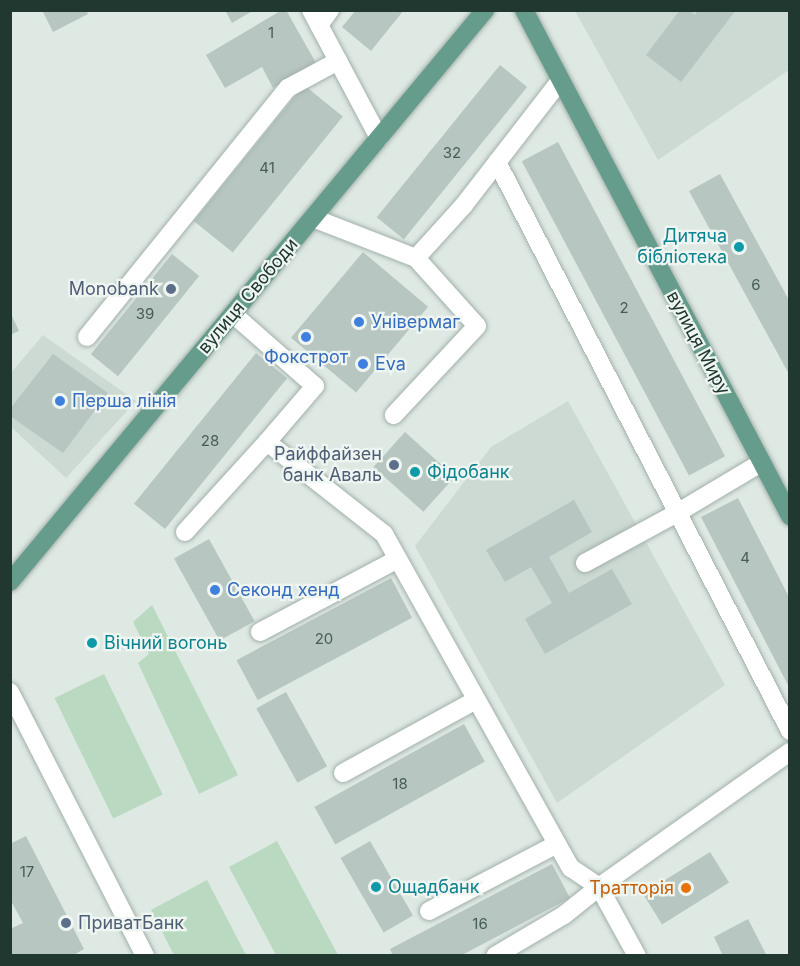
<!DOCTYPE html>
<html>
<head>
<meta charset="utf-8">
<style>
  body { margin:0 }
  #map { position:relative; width:800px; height:966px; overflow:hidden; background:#dfe9e4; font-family:Inter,sans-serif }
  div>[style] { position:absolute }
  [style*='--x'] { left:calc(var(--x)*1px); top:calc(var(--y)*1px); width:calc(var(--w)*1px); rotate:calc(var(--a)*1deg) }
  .built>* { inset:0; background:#cdd9d3 }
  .green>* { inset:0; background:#b9d9c0; transform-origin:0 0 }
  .building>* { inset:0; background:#b7c6c0; transform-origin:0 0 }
  .roads { filter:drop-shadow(0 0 2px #a2b0aa) drop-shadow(0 0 2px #a2b0aa) }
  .minor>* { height:18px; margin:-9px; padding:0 9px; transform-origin:9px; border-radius:9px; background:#fff }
  .major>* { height:18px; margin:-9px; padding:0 9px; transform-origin:9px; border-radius:9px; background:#669c8b }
  .dots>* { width:16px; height:16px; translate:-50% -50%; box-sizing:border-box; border:3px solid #eff6f2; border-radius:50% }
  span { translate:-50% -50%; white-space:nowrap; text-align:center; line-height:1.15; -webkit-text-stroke:4.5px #eff6f2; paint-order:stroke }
  .number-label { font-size:15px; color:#465c54 }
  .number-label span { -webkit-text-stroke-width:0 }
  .culture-label { font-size:18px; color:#0d838f }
  .right { translate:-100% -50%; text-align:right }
  .left { translate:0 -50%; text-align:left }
  .service-label { font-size:18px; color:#4e5e75 }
  .street-label { font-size:18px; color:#213830 }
  .shop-label { font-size:18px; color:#366cbe }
  .food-label { font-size:18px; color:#c56008 }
  .frame { position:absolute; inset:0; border:12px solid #213830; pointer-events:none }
</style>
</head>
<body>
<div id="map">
  <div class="built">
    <div style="clip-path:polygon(575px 11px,789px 11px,789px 70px,658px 160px)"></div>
    <div style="clip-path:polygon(43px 335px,136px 401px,66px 478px,11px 427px,10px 374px)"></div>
    <div style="clip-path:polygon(568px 401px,725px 685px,557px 803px,415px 546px,491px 447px)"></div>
  </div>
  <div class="green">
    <div style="clip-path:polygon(152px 605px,238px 775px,199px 794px,138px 663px,149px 654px,133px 622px)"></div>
    <div style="left:104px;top:674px;width:134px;height:55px;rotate:64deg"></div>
    <div style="clip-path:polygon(277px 841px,338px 955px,276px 955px,229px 867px)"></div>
    <div style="clip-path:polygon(207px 880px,246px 955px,174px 955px,151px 910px)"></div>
  </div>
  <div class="building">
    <div style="clip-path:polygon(42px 10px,86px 10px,88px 14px,53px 32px)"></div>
    <div style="clip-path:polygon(225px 10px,254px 10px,232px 23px)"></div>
    <div style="clip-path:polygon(282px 10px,286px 10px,316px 63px,273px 88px,262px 67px,225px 88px,206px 55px)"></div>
    <div style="clip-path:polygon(356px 10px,404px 10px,371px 51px,342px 27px)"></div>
    <div style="clip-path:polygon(680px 10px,689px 10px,695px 15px,698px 10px,736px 10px,681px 82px,646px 55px)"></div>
    <div style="left:500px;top:65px;width:35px;height:196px;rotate:39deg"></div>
    <div style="left:304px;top:85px;width:50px;height:175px;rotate:39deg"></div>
    <div style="left:558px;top:142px;width:356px;height:41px;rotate:62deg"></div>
    <div style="clip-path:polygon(720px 174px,790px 302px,790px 376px,689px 191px)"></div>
    <div style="left:363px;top:252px;width:85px;height:112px;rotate:40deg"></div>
    <div style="left:172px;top:254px;width:35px;height:129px;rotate:39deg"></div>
    <div style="clip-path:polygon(10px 312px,19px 331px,10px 335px)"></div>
    <div style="left:256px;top:353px;width:40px;height:194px;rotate:39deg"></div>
    <div style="clip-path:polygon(53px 354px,108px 393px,63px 453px,10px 416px,10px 409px)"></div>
    <div style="left:405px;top:432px;width:67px;height:47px;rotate:42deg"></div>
    <div style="clip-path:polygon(738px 498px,790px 599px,790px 689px,701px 517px)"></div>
    <div style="clip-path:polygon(574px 500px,592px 532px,549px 557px,569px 593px,612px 569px,632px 604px,545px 654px,525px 619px,552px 603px,531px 567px,505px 582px,486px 550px)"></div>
    <div style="left:209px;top:539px;width:94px;height:40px;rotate:61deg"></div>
    <div style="left:391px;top:578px;width:45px;height:175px;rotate:62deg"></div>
    <div style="left:286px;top:692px;width:85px;height:34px;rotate:61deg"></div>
    <div style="left:464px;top:724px;width:43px;height:171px;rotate:61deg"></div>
    <div style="clip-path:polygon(26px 836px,84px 949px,72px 956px,10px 956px,10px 929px,23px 923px,10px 899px,10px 844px)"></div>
    <div style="left:370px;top:841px;width:86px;height:34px;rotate:60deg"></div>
    <div style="left:710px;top:852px;width:36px;height:79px;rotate:58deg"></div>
    <div style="clip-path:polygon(552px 864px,570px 898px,460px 956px,393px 956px,390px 949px)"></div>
    <div style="clip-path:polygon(748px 919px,767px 956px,723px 956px,714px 937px)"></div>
  </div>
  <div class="roads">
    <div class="minor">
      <div style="--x:311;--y:10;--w:145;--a:62"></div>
      <div style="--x:319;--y:25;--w:19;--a:-54"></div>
      <div style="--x:497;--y:162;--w:640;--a:62.75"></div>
      <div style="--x:313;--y:218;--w:110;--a:21.2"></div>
      <div style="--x:416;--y:258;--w:91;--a:48.1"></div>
      <div style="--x:477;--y:326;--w:122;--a:133"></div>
      <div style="--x:416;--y:258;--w:72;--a:-47.8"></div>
      <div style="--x:464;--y:205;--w:157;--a:-52.3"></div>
      <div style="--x:233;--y:314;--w:109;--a:41.3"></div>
      <div style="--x:315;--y:386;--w:74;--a:130.6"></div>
      <div style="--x:267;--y:442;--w:149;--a:38.2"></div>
      <div style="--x:384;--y:534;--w:383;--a:60.8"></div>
      <div style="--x:571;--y:868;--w:34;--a:34"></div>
      <div style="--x:599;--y:887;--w:45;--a:141.3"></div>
      <div style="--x:564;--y:915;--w:80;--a:149.3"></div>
      <div style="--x:87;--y:337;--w:320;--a:-51.1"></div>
      <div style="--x:288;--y:88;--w:57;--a:-28.4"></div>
      <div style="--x:185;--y:532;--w:122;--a:-47.7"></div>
      <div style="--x:585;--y:563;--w:105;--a:-28.5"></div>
      <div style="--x:677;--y:513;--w:98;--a:-30.8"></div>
      <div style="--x:260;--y:632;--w:156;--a:-27.9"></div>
      <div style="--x:10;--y:692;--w:297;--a:62.9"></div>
      <div style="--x:343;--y:773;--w:152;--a:-28.8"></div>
      <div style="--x:429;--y:911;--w:144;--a:-27.6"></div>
      <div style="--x:637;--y:956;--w:79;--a:-118.8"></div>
      <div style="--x:599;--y:887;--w:234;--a:-35.3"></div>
    </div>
    <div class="major">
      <div style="--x:524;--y:10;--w:572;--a:62.27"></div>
      <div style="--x:10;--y:582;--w:744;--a:-50.29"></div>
    </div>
  </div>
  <div class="dots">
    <div style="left:739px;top:247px;background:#0f9aa8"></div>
    <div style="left:171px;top:289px;background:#5c6f8a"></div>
    <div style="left:359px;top:322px;background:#3f7fe0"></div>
    <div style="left:306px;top:337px;background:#3f7fe0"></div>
    <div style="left:363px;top:364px;background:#3f7fe0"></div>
    <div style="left:60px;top:401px;background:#3f7fe0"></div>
    <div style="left:394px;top:465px;background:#5c6f8a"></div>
    <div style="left:415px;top:472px;background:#0f9aa8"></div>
    <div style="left:215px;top:590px;background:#3f7fe0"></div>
    <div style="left:92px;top:643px;background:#0f9aa8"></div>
    <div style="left:376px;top:887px;background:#0f9aa8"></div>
    <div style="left:686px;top:888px;background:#e8710a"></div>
    <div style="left:66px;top:923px;background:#5c6f8a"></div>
  </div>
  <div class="number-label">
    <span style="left:271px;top:33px">1</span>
    <span style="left:452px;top:153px">32</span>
    <span style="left:267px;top:168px">41</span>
    <span style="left:756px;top:285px">6</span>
    <span style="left:624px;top:308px">2</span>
    <span style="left:145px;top:314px">39</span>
    <span style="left:210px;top:441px">28</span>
    <span style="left:745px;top:558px">4</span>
    <span style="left:324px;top:639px">20</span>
    <span style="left:400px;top:784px">18</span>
    <span style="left:27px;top:872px">17</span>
    <span style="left:480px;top:924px">16</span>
  </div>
  <div class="culture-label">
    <span class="right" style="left:727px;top:247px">Дитяча<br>бібліотека</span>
    <span class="left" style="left:427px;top:472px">Фідобанк</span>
    <span class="left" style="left:104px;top:643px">Вічний вогонь</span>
    <span class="left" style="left:388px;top:887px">Ощадбанк</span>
  </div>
  <div class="service-label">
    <span class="right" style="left:159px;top:289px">Monobank</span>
    <span class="right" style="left:382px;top:465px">Райффайзен<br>банк Аваль</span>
    <span class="left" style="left:78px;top:923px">ПриватБанк</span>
  </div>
  <div class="street-label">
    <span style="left:248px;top:296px;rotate:-50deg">вулиця Свободи</span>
    <span style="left:698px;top:343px;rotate:62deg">вулиця Миру</span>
  </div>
  <div class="shop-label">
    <span class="left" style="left:371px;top:322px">Універмаг</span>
    <span style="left:306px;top:357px">Фокстрот</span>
    <span class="left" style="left:375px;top:364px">Eva</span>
    <span class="left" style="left:72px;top:401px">Перша лінія</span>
    <span class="left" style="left:227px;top:590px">Секонд хенд</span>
  </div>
  <div class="food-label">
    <span class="right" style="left:674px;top:888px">Тратторія</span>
  </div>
  <div class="frame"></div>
</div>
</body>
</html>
